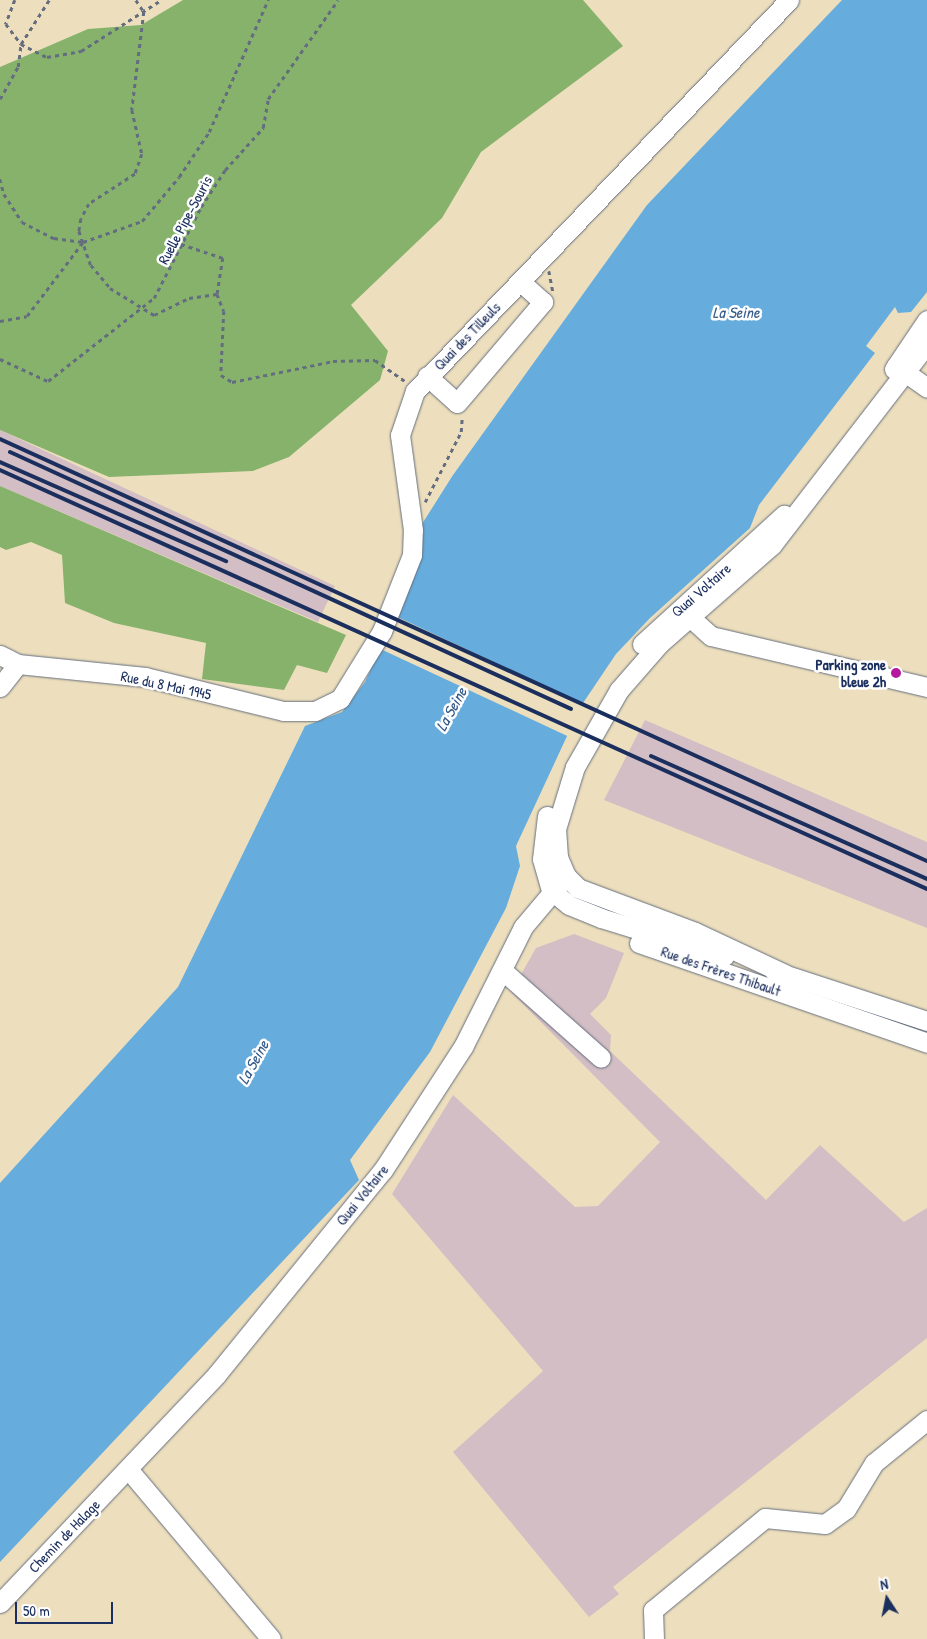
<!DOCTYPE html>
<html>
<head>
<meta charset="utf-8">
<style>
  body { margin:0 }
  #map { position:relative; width:927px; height:1639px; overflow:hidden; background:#eddfbd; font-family:"Patrick Hand",sans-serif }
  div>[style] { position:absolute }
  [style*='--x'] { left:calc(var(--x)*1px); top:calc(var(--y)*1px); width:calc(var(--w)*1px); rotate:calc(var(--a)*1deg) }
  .industrial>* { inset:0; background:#d2bec4 }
  .forest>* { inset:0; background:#86b26b }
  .water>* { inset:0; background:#66addd }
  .pier>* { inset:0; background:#eddfbd; transform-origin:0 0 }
  .path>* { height:2.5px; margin-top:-1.25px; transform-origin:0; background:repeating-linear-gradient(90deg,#646d7f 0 4px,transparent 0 8px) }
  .roads { filter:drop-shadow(0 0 1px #646d7f) drop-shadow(0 0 1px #646d7f) }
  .minor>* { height:19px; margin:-9.5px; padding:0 9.5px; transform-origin:9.5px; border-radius:9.5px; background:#fff }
  .rail>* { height:4px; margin:-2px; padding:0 2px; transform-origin:2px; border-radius:2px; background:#1b2f5e }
  .dots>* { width:14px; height:14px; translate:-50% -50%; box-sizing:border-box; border:2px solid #fff; border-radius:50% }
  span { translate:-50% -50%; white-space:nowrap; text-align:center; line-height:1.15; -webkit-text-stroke:5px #fff; paint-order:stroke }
  .street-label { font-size:15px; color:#1b2f5e }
  .poi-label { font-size:15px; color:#1b2f5e; font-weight:700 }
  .right { translate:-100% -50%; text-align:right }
  .water-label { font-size:16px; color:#355b8a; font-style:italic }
  .north { position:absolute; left:862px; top:1574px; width:50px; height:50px; -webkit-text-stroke:4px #fff; paint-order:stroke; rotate:349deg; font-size:14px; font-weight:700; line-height:20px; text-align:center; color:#1b2f5e }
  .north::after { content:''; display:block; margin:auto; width:18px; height:22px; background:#1b2f5e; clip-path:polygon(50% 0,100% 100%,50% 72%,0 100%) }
  .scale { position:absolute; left:15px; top:1602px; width:98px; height:22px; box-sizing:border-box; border:2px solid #1b2f5e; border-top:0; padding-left:6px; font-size:15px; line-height:18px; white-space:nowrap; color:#1b2f5e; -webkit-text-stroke:4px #fff; paint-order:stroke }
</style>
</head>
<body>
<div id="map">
  <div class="industrial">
    <div style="clip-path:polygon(0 430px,335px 586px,318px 622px,0 486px)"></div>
    <div style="clip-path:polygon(645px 720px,927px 842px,927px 928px,604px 800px)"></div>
    <div style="clip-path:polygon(574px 934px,624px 953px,606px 998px,590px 1014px,611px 1035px,610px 1051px,766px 1200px,820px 1145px,904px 1222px,927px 1208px,927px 1338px,613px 1587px,619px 1594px,589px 1617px,453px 1452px,543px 1371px,392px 1194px,453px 1095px,575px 1207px,598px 1206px,660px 1142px,511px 992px,536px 948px)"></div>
  </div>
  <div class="forest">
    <div style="clip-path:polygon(183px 0,583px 0,623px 46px,481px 152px,442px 218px,351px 305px,388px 351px,380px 380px,289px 457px,253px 471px,109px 477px,0 430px,0 67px,88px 29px,141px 25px)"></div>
    <div style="clip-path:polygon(0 486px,346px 635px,327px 673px,297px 665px,284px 690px,202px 679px,206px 643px,114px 623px,65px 603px,62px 555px,31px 542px,6px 550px,0 547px)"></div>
  </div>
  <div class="water">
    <div style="clip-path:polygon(842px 0,927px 0,927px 292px,911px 312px,898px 313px,895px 307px,866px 346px,875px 353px,759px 505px,750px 528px,650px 618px,616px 654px,581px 706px,516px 846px,520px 866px,506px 908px,430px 1052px,350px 1160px,359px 1180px,0 1562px,0 1183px,178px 987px,305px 726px,342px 712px,365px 682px,417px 569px,422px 524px,453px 475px,647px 205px)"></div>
  </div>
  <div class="pier">
    <div style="left:393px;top:615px;width:212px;height:36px;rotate:25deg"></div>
  </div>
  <div class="path">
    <div style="--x:15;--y:0;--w:26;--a:111"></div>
    <div style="--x:6;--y:24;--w:25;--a:53"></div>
    <div style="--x:21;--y:44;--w:29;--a:27"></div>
    <div style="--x:47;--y:57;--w:35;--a:-10"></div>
    <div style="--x:81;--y:51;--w:95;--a:-32.5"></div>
    <div style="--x:136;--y:0;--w:14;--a:56"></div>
    <div style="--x:144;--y:12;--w:99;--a:97"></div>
    <div style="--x:132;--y:110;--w:45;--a:77.2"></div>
    <div style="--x:142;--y:154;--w:21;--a:109"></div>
    <div style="--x:135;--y:174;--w:55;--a:146.9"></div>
    <div style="--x:89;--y:204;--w:17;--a:118"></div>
    <div style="--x:81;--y:219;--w:12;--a:99"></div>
    <div style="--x:79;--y:231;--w:36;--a:71"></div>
    <div style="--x:91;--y:265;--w:30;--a:50"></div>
    <div style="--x:110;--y:288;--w:52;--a:31.5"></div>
    <div style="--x:154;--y:315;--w:39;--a:-26"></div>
    <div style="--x:189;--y:298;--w:28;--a:-8"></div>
    <div style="--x:217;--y:294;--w:18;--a:68"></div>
    <div style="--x:224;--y:311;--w:64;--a:92.7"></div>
    <div style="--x:221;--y:375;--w:13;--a:32"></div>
    <div style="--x:232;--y:382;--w:103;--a:-11.7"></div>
    <div style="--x:333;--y:361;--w:42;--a:-1.4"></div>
    <div style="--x:375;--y:360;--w:37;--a:35"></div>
    <div style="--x:0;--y:99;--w:37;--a:-61"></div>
    <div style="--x:18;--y:67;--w:23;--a:-83"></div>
    <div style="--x:21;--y:44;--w:52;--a:-57.5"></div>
    <div style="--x:0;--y:179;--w:16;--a:75"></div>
    <div style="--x:4;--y:194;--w:33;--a:57"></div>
    <div style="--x:22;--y:222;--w:36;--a:27"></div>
    <div style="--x:54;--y:238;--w:29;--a:8"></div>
    <div style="--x:83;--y:242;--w:63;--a:-19.6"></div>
    <div style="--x:142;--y:221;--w:57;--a:-49.9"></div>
    <div style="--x:179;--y:177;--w:54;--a:-56.3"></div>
    <div style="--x:209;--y:132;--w:145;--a:-65.9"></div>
    <div style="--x:181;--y:244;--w:44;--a:18.4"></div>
    <div style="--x:223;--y:258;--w:36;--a:99"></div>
    <div style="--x:549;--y:271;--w:21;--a:79"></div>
    <div style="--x:0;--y:321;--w:27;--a:-10"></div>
    <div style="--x:27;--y:316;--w:93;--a:-52.9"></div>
    <div style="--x:0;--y:359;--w:53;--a:24.6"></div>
    <div style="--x:48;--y:381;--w:135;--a:-38.1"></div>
    <div style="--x:154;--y:298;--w:102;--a:-62.7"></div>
    <div style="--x:201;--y:207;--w:44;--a:-57"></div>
    <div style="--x:225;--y:170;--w:57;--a:-47.9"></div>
    <div style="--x:263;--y:128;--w:29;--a:-80"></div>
    <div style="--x:268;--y:99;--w:121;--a:-54.7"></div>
    <div style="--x:425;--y:502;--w:79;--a:-62.8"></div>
    <div style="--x:461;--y:432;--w:16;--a:-86"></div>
  </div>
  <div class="roads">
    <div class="minor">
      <div style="--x:896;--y:366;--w:38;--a:35"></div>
      <div style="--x:894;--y:369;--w:59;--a:-56"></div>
      <div style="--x:427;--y:376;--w:40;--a:42"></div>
      <div style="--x:457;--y:403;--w:133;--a:-49.6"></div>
      <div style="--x:543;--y:302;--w:31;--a:-138"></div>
      <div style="--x:682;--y:610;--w:39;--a:42"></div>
      <div style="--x:711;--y:636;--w:222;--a:13.3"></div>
      <div style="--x:642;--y:644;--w:192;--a:-42.3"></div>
      <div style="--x:0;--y:655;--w:20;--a:27"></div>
      <div style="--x:18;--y:664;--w:128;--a:5.8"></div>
      <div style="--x:145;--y:677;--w:142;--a:13.8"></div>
      <div style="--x:283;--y:711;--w:32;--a:0"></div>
      <div style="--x:315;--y:711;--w:28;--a:-26"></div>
      <div style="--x:340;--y:699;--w:80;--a:-58.3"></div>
      <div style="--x:382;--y:631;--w:82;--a:-68.5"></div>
      <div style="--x:412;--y:555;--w:25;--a:-88"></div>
      <div style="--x:413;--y:530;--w:96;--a:-97.8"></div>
      <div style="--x:400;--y:435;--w:46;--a:-71.2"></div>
      <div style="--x:415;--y:391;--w:541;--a:-46.27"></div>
      <div style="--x:0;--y:687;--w:29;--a:-52"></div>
      <div style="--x:547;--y:816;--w:43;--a:96.6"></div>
      <div style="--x:542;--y:859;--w:32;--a:74"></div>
      <div style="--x:551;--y:890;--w:23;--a:40"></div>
      <div style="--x:569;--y:905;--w:35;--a:22"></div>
      <div style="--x:601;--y:918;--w:129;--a:17.2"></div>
      <div style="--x:639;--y:943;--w:305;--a:19.1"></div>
      <div style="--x:502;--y:970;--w:132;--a:41.6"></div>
      <div style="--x:774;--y:971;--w:161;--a:18.1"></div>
      <div style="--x:785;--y:974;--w:99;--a:-155"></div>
      <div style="--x:695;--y:932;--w:125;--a:-159.4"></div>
      <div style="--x:578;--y:888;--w:17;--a:-135"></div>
      <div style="--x:566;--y:876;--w:21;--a:-113"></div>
      <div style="--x:558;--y:857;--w:28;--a:-94"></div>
      <div style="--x:556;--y:829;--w:65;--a:-73"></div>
      <div style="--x:575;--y:767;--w:89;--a:-60.3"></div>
      <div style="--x:619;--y:690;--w:62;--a:-48.9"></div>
      <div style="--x:660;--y:643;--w:149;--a:-41.2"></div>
      <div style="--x:772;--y:545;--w:254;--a:-52.4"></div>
      <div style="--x:128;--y:1469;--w:222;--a:49.9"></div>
      <div style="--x:0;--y:1603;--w:315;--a:-46.5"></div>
      <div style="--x:217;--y:1374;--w:263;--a:-50.9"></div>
      <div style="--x:383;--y:1170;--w:147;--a:-57"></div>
      <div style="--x:463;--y:1047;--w:134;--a:-63.4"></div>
      <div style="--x:523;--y:927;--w:67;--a:-49.9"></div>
      <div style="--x:654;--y:1639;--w:29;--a:-92"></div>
      <div style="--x:653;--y:1610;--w:145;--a:-39.4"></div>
      <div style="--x:765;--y:1518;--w:60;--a:5.7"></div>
      <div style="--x:825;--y:1524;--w:26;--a:-36"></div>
      <div style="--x:846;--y:1509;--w:54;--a:-58.7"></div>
      <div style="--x:874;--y:1463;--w:68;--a:-39.1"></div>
    </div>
  </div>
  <div class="rail">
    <div style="--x:0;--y:439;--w:1019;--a:24.48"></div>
    <div style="--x:10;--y:452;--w:617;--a:24.61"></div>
    <div style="--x:0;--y:462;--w:247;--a:23.7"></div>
    <div style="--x:0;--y:470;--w:1017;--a:24.32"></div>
    <div style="--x:651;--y:756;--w:302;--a:24"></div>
  </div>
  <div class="dots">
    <div style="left:896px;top:673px;background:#b5179e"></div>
  </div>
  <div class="street-label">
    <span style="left:185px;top:220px;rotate:-62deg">Ruelle Pipe-Souris</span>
    <span style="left:467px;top:336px;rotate:-46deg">Quai des Tilleuls</span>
    <span style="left:701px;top:590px;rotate:-41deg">Quai Voltaire</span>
    <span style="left:166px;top:685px;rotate:12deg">Rue du 8 Mai 1945</span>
    <span style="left:721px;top:971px;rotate:19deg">Rue des Frères Thibault</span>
    <span style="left:362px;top:1195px;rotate:-51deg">Quai Voltaire</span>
    <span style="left:64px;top:1536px;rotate:-46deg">Chemin de Halage</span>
  </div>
  <div class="poi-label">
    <span class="right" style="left:886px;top:673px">Parking zone<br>bleue 2h</span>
  </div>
  <div class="water-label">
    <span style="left:736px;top:312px">La Seine</span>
    <span style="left:451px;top:709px;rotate:-61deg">La Seine</span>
    <span style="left:253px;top:1062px;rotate:-61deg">La Seine</span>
  </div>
  <div class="north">N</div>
  <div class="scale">50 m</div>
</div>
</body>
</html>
